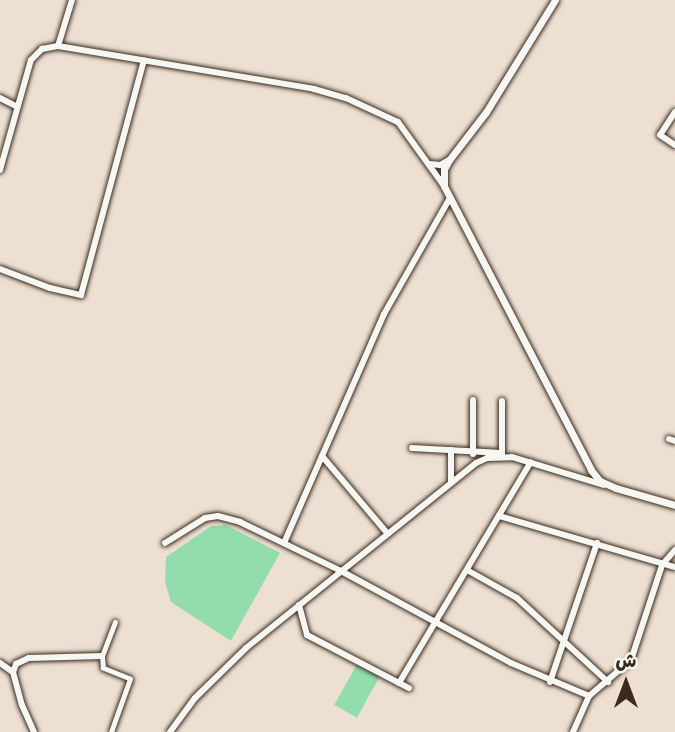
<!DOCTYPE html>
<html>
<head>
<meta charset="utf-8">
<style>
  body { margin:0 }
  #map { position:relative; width:675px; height:732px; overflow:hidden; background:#ede0d2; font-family:Kalam,"Playpen Sans Arabic",sans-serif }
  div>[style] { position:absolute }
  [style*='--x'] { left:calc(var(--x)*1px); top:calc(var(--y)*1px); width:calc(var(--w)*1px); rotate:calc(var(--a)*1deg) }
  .green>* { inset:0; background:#93ddac; transform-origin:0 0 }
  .roads { filter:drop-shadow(0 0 2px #3b2a1e) drop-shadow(0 0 2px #3b2a1e) }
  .pedestrian>* { height:4.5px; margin:-2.25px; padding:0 2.25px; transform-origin:2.25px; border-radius:2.25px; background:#f6f6f2 }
  .minor>* { height:6px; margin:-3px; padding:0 3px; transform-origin:3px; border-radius:3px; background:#f6f6f2 }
  .tertiary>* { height:7px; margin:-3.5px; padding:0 3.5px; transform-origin:3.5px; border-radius:3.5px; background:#f6f6f2 }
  span { translate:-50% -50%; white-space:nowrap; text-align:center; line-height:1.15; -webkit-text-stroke:5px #f6f6f2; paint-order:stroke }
  .north { position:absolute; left:591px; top:648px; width:70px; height:70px; -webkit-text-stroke:5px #f6f6f2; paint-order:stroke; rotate:0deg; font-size:19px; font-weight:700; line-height:28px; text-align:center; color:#3b2a1e }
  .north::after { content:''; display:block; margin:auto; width:24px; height:32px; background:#3b2a1e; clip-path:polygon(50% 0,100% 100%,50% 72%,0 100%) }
</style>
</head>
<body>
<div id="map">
  <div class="green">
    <div style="clip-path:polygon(226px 525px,280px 553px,231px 641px,171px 602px,165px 582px,166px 557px,211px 526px)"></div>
    <div style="left:357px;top:664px;width:26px;height:47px;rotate:29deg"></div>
  </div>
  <div class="roads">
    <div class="pedestrian">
      <div style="--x:111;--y:732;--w:56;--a:-70.3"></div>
      <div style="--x:130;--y:679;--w:29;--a:-158"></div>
      <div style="--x:103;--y:668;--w:12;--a:-95"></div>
      <div style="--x:102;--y:656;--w:36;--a:-69"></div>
    </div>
    <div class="minor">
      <div style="--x:58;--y:46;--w:48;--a:-73.1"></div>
      <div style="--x:0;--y:98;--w:18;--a:27"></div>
      <div style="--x:675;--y:112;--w:27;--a:123"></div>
      <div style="--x:660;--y:135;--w:18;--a:34"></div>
      <div style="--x:430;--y:164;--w:10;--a:6"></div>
      <div style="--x:440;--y:165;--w:10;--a:-29"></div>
      <div style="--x:0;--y:170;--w:114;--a:-74.3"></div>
      <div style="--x:31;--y:60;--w:16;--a:-45"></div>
      <div style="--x:42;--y:49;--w:16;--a:-11"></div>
      <div style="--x:58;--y:46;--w:260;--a:9.5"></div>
      <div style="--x:314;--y:89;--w:33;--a:16"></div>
      <div style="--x:346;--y:98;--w:57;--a:24.8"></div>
      <div style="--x:398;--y:122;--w:79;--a:54.3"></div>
      <div style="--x:0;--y:269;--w:53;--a:20.8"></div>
      <div style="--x:50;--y:288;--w:32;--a:13"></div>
      <div style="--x:81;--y:295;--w:243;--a:-75"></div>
      <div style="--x:473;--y:400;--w:54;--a:90"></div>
      <div style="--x:502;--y:401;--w:54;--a:90"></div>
      <div style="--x:669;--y:439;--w:6;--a:18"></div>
      <div style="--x:412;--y:448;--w:90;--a:3.2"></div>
      <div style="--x:451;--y:450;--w:32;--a:90"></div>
      <div style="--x:322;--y:456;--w:101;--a:49.8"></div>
      <div style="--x:499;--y:516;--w:183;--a:16.2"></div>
      <div style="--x:165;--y:543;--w:47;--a:-32"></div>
      <div style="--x:205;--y:518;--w:13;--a:-9"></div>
      <div style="--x:218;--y:516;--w:23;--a:15"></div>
      <div style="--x:240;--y:522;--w:112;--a:25.9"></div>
      <div style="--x:341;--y:571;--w:193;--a:28.4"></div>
      <div style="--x:511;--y:663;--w:85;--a:22.9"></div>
      <div style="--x:284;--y:543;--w:250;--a:-66.4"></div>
      <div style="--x:384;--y:314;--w:133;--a:-60.4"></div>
      <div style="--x:467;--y:570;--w:57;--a:29.2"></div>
      <div style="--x:517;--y:598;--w:124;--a:42.7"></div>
      <div style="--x:299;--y:605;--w:31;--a:75"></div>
      <div style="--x:307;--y:635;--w:115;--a:27.5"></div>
      <div style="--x:0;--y:663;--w:16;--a:35"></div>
      <div style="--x:13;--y:672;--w:34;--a:75"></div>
      <div style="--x:22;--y:705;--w:30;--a:66"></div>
      <div style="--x:13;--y:672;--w:9;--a:-69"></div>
      <div style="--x:16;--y:664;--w:14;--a:-25"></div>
      <div style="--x:29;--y:658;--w:73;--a:-1.6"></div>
      <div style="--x:550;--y:682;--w:147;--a:-71.3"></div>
      <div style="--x:399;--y:683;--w:257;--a:-59.2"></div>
      <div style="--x:170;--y:732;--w:42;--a:-53.7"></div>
      <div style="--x:195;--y:698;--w:71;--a:-44.4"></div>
      <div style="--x:246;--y:648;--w:295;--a:-38.8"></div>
      <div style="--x:476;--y:463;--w:12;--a:-24"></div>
      <div style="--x:487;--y:458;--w:25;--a:-2"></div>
      <div style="--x:512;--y:457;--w:96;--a:16.9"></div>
      <div style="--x:573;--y:732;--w:39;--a:-66"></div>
      <div style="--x:589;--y:696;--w:55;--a:-40.6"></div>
      <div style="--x:631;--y:660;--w:100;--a:-71.9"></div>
      <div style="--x:662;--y:565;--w:20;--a:-49"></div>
    </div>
    <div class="tertiary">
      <div style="--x:555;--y:0;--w:132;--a:121.6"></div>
      <div style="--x:486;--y:112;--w:61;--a:127.6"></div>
      <div style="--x:449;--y:160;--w:10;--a:119"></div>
      <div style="--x:444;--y:169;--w:17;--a:90"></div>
      <div style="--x:444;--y:186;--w:320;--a:62.6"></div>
      <div style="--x:591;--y:470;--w:14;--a:51"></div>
      <div style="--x:600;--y:481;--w:17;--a:24"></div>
      <div style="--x:616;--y:488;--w:61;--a:16.1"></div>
    </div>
  </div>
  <div class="north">ش</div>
</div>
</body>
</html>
